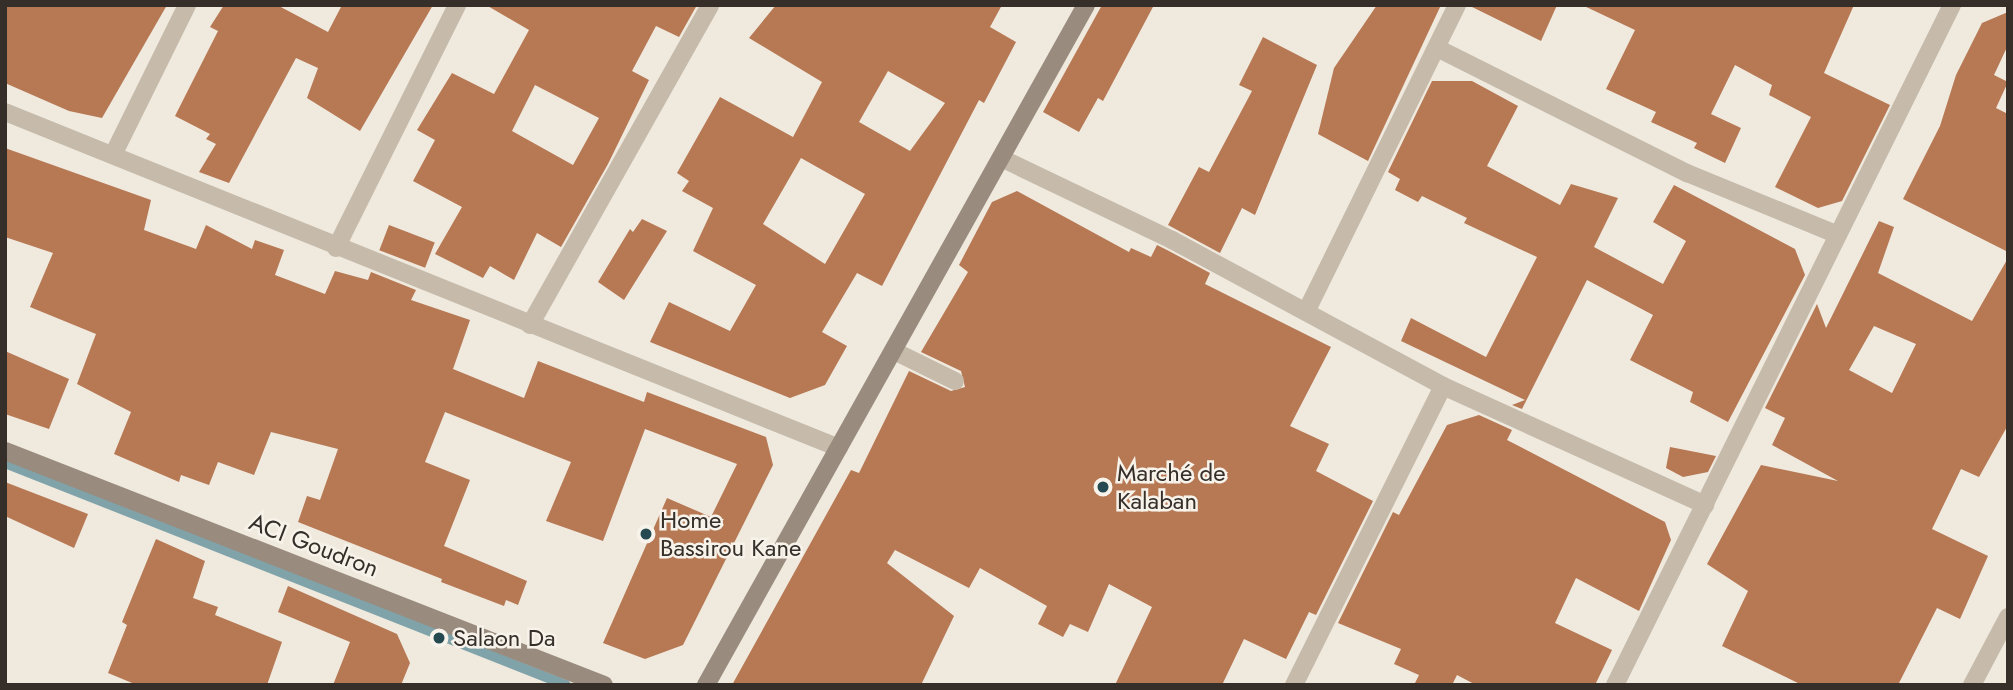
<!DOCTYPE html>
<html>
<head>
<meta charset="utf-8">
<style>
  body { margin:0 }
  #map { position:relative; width:2013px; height:690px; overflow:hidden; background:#efe9de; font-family:Jost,sans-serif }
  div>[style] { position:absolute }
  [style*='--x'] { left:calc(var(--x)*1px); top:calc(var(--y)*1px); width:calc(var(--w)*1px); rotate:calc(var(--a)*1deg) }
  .stream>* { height:10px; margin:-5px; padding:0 5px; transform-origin:5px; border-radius:5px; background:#80a2a9 }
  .building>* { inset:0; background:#b77854; transform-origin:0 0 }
  .street>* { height:18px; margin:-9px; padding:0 9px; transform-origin:9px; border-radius:9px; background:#c6bbab }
  .secondary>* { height:18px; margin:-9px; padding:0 9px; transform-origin:9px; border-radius:9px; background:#998b7d }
  .dots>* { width:19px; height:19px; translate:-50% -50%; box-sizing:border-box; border:4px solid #f7f3ea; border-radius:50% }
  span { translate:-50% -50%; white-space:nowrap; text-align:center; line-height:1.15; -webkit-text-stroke:5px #f7f3ea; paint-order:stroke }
  .poi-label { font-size:24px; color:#352e29 }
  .left { translate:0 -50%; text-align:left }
  .street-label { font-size:24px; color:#352e29 }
  .frame { position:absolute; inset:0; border:7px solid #352e29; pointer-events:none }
</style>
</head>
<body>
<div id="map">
  <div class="stream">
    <div style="--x:5;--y:463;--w:603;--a:21.59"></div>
  </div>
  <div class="building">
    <div style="clip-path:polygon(5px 5px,167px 5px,102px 118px,69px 111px,5px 83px)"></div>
    <div style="clip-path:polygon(224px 5px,277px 5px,328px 32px,342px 5px,433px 5px,360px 131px,307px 98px,318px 68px,296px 58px,229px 183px,199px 172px,216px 144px,206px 139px,210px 134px,175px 116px,218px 31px,210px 27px)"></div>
    <div style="clip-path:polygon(evenodd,486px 5px,697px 5px,679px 37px,656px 26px,632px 71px,649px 80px,608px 164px,561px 247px,537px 233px,514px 280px,490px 266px,483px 278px,435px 254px,462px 207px,413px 181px,435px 140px,417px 130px,452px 73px,494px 94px,529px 30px,486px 5px,535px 85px,599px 118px,573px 165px,512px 131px,535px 85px)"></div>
    <div style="clip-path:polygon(evenodd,776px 5px,1002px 5px,990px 27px,1016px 42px,984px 103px,979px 100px,882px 286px,857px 273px,822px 332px,847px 346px,825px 385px,790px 398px,650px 342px,669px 302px,730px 331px,756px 285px,693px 251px,713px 208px,682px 191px,689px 181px,677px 173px,720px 97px,793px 137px,822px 82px,749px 38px,776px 5px,888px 71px,945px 103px,910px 151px,859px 122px,888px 71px,776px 5px,801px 158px,865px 194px,825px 264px,763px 224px,801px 158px)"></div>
    <div style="clip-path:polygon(1102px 5px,1154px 5px,1103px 101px,1098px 98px,1079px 132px,1043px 112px)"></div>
    <div style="clip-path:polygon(1377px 5px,1441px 5px,1368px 161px,1318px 134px,1334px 68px)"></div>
    <div style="clip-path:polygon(1468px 5px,1557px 5px,1541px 41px)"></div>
    <div style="clip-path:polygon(1582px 5px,1854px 5px,1824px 73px,1890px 105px,1842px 201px,1818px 208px,1775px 187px,1811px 117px,1769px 95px,1772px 85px,1735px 65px,1711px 114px,1741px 128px,1725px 163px,1694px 148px,1697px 143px,1651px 122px,1656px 112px,1606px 89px,1635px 30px)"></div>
    <div style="clip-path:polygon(2008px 12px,2008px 45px,1994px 75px,2008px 82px,1996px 108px,2008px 114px,2008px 252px,1903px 199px,1940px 126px,1956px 75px,1982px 23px)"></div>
    <div style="clip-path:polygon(1263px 37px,1317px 65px,1255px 215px,1242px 208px,1220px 253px,1168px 225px,1199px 167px,1209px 172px,1252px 91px,1239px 85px)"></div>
    <div style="clip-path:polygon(1432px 81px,1472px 81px,1518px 106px,1487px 166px,1560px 205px,1571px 184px,1618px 198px,1594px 247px,1663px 284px,1686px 241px,1653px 222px,1674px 185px,1795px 249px,1805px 275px,1728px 422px,1690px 402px,1693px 392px,1630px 360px,1653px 315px,1587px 280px,1522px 409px,1512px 405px,1525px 400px,1401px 341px,1411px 318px,1486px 357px,1537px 257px,1464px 223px,1467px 218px,1422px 196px,1418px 202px,1395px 190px,1400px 179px,1388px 172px)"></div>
    <div style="clip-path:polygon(5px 148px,151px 200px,144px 230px,196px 249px,206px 225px,252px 249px,255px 240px,284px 250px,275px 275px,325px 294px,335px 271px,368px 280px,371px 272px,416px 290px,411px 300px,470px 320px,453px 369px,524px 398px,538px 361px,644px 402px,647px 392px,766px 437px,773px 465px,683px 645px,645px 659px,603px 643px,667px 498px,711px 517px,737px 464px,645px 429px,603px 541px,546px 521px,571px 462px,445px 412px,425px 462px,470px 480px,444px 546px,527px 581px,518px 605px,506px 600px,504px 606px,441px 582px,442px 579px,298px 522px,307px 496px,320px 500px,338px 449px,271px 432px,254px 475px,218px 462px,209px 485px,181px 475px,179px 482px,114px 454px,131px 412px,77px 384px,96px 334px,30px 307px,53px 253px,5px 237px)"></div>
    <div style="clip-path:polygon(1017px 191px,1129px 252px,1131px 248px,1151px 257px,1157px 245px,1167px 250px,1210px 273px,1205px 284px,1331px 347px,1290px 426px,1329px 444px,1316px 471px,1373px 501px,1316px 615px,1309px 612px,1286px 659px,1244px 639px,1222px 685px,1115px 685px,1152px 607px,1109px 584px,1088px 632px,1070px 624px,1063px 637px,1038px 624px,1047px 606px,980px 568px,969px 588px,895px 550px,887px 563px,954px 616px,921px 685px,732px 685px,851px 470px,859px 473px,909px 371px,951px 391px,965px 387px,961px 371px,921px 352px,968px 272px,959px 265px,992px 202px)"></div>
    <div style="clip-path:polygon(642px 219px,667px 231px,624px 300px,598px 282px,630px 229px,633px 232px)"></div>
    <div style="clip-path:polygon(evenodd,1879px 221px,1894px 227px,1878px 273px,1972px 321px,2008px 258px,2008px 425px,1979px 477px,1961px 469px,1932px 529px,1988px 556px,1960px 619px,1937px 608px,1898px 685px,1802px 685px,1722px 646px,1748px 591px,1707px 564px,1761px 465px,1838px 481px,1772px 445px,1785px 418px,1765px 408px,1817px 304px,1826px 328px,1879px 221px,1874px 326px,1916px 344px,1892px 393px,1849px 370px,1874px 326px)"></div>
    <div style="left:389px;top:225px;width:49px;height:27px;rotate:21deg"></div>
    <div style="clip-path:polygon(5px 351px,69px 379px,49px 429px,5px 414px)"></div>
    <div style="clip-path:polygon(1479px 415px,1512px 430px,1507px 440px,1665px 522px,1671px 540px,1639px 611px,1576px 578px,1555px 623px,1612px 650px,1595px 685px,1476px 685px,1457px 675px,1452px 685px,1414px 685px,1419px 675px,1394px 664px,1401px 649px,1338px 623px,1393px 512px,1399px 515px,1447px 425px)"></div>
    <div style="clip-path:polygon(1670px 447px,1716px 456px,1708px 472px,1683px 477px,1666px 468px)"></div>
    <div style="clip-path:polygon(5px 482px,88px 514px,74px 548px,5px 516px)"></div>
    <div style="clip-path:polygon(156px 539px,205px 561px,193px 598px,218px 607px,215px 615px,282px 642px,267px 685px,137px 685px,108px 673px,127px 625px,122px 622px)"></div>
    <div style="clip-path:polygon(288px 586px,397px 634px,410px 663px,401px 685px,333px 685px,350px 642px,278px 612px)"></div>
  </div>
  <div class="street">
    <div style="--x:1437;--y:48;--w:280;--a:26.6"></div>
    <div style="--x:1687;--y:173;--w:163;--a:22.3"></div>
    <div style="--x:5;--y:112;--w:899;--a:21.94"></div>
    <div style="--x:113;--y:155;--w:167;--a:-63.7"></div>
    <div style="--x:1001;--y:158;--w:190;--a:25.6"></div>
    <div style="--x:1172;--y:240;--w:308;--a:28.3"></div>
    <div style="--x:1443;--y:386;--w:288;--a:24.4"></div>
    <div style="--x:336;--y:248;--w:271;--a:-63.5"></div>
    <div style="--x:1306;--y:312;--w:342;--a:-63.8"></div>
    <div style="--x:530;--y:325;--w:367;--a:-60.6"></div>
    <div style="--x:894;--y:351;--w:68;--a:26.2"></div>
    <div style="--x:1294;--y:685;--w:334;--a:-63.5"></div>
    <div style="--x:1615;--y:685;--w:759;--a:-63.64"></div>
    <div style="--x:1972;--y:685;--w:77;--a:-62.1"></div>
  </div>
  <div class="secondary">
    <div style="--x:5;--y:451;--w:643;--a:21.34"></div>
    <div style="--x:706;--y:685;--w:779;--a:-60.8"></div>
  </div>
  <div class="dots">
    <div style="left:1103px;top:487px;background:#244951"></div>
    <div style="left:646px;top:534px;background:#244951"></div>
    <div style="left:439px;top:638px;background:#244951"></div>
  </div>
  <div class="poi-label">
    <span class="left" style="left:1117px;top:487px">Marché de<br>Kalaban</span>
    <span class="left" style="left:660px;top:534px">Home<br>Bassirou Kane</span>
    <span class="left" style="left:453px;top:638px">Salaon Da</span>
  </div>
  <div class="street-label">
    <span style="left:314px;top:545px;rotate:21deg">ACI Goudron</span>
  </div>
  <div class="frame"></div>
</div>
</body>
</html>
